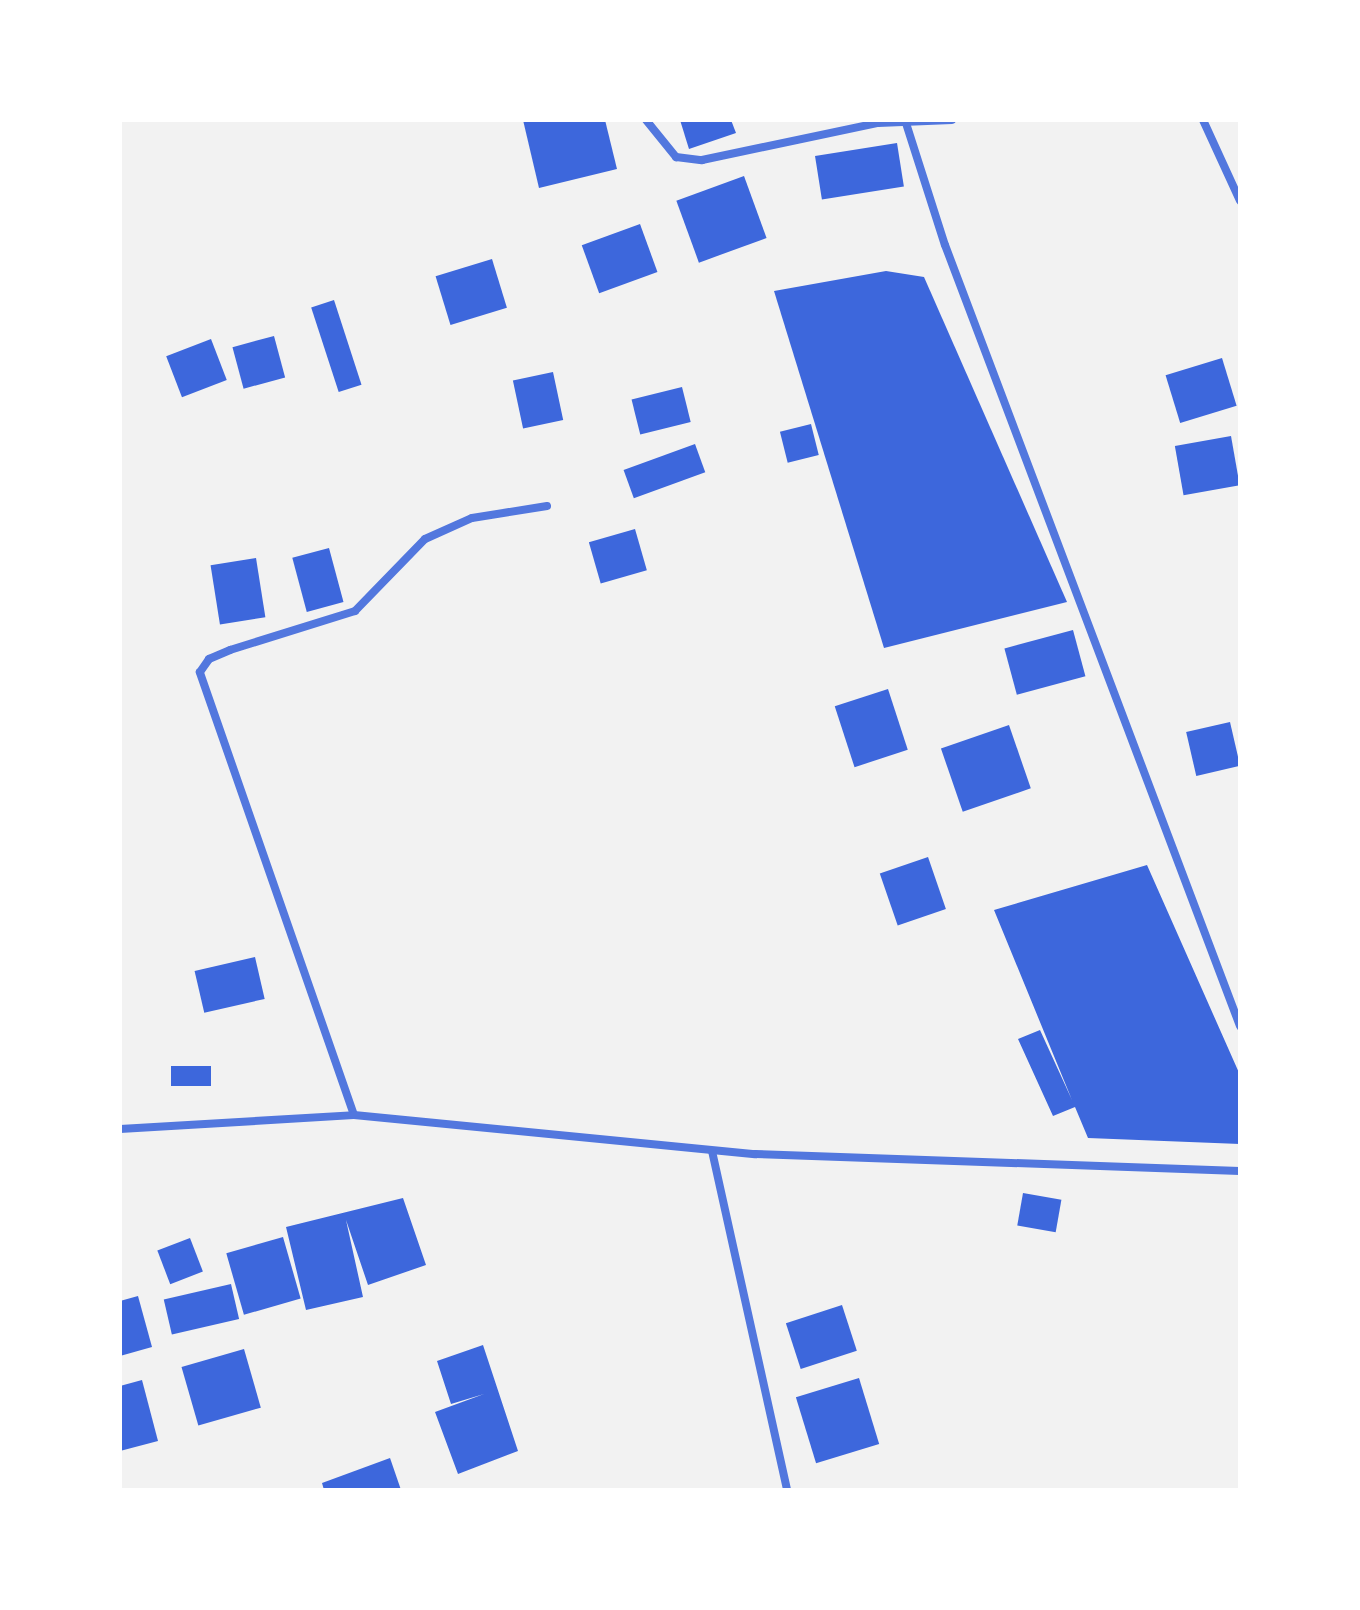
<!DOCTYPE html>
<html>
<head>
<meta charset="utf-8">
<style>
  body { margin:0 }
  #map { position:relative; width:1360px; height:1610px; overflow:hidden; background:#f2f2f2; font-family:Literata,serif }
  div>[style] { position:absolute }
  [style*='--x'] { left:calc(var(--x)*1px); top:calc(var(--y)*1px); width:calc(var(--w)*1px); rotate:calc(var(--a)*1deg) }
  .building>* { inset:0; background:#3d67dc; transform-origin:0 0 }
  .minor>* { height:8px; margin:-4px; padding:0 4px; transform-origin:4px; border-radius:4px; background:#5277de }
  span { translate:-50% -50%; white-space:nowrap; text-align:center; line-height:1.15; -webkit-text-stroke:6px #fff; paint-order:stroke }
  .frame { position:absolute; inset:0; border:122px solid #fff; pointer-events:none }
</style>
</head>
<body>
<div id="map">
  <div class="building">
    <div style="clip-path:polygon(523px 120px,605px 120px,617px 169px,539px 188px)"></div>
    <div style="clip-path:polygon(680px 120px,731px 120px,736px 133px,689px 149px)"></div>
    <div style="left:897px;top:143px;width:44px;height:83px;rotate:81deg"></div>
    <div style="left:744px;top:176px;width:66px;height:72px;rotate:70deg"></div>
    <div style="left:640px;top:224px;width:51px;height:62px;rotate:70deg"></div>
    <div style="left:492px;top:259px;width:51px;height:59px;rotate:73deg"></div>
    <div style="clip-path:polygon(886px 271px,924px 277px,1067px 602px,884px 648px,774px 291px)"></div>
    <div style="left:334px;top:300px;width:89px;height:24px;rotate:72deg"></div>
    <div style="left:274px;top:336px;width:43px;height:43px;rotate:75deg"></div>
    <div style="left:211px;top:339px;width:44px;height:48px;rotate:69deg"></div>
    <div style="left:1222px;top:358px;width:50px;height:59px;rotate:73deg"></div>
    <div style="left:553px;top:372px;width:49px;height:41px;rotate:78deg"></div>
    <div style="left:682px;top:387px;width:36px;height:52px;rotate:76deg"></div>
    <div style="left:811px;top:424px;width:32px;height:32px;rotate:76deg"></div>
    <div style="left:1231px;top:436px;width:50px;height:57px;rotate:80deg"></div>
    <div style="left:695px;top:444px;width:30px;height:76px;rotate:70deg"></div>
    <div style="left:635px;top:529px;width:43px;height:48px;rotate:74deg"></div>
    <div style="left:329px;top:548px;width:56px;height:38px;rotate:75deg"></div>
    <div style="left:256px;top:558px;width:60px;height:46px;rotate:81deg"></div>
    <div style="left:1073px;top:630px;width:48px;height:71px;rotate:75deg"></div>
    <div style="left:888px;top:689px;width:64px;height:56px;rotate:72deg"></div>
    <div style="left:1230px;top:722px;width:45px;height:45px;rotate:77deg"></div>
    <div style="left:1009px;top:725px;width:67px;height:72px;rotate:71deg"></div>
    <div style="left:928px;top:857px;width:55px;height:51px;rotate:71deg"></div>
    <div style="clip-path:polygon(1147px 865px,1240px 1075px,1240px 1144px,1088px 1138px,1075px 1107px,1053px 1116px,1018px 1039px,1040px 1030px,1072px 1100px,994px 910px)"></div>
    <div style="left:255px;top:957px;width:43px;height:62px;rotate:77deg"></div>
    <div style="left:211px;top:1066px;width:20px;height:40px;rotate:90deg"></div>
    <div style="left:1023px;top:1193px;width:39px;height:33px;rotate:10deg"></div>
    <div style="clip-path:polygon(403px 1198px,426px 1265px,368px 1285px,346px 1220px,363px 1297px,306px 1310px,286px 1227px)"></div>
    <div style="left:283px;top:1237px;width:64px;height:59px;rotate:74deg"></div>
    <div style="left:190px;top:1238px;width:36px;height:35px;rotate:69deg"></div>
    <div style="left:231px;top:1284px;width:36px;height:69px;rotate:77deg"></div>
    <div style="clip-path:polygon(138px 1296px,152px 1347px,120px 1356px,120px 1301px)"></div>
    <div style="left:842px;top:1305px;width:48px;height:59px;rotate:72deg"></div>
    <div style="clip-path:polygon(483px 1345px,518px 1451px,458px 1474px,435px 1412px,484px 1394px,451px 1404px,437px 1361px)"></div>
    <div style="left:244px;top:1349px;width:61px;height:65px;rotate:74deg"></div>
    <div style="left:859px;top:1378px;width:69px;height:66px;rotate:73deg"></div>
    <div style="clip-path:polygon(142px 1380px,158px 1441px,120px 1451px,120px 1386px)"></div>
    <div style="clip-path:polygon(390px 1458px,401px 1490px,324px 1490px,322px 1483px)"></div>
  </div>
  <div class="minor">
    <div style="--x:646;--y:120;--w:48;--a:51"></div>
    <div style="--x:676;--y:157;--w:26;--a:7"></div>
    <div style="--x:702;--y:160;--w:180;--a:-11.9"></div>
    <div style="--x:878;--y:123;--w:74;--a:-2.3"></div>
    <div style="--x:905;--y:120;--w:131;--a:72.3"></div>
    <div style="--x:945;--y:245;--w:835;--a:69.31"></div>
    <div style="--x:1203;--y:120;--w:89;--a:65.4"></div>
    <div style="--x:354;--y:1115;--w:469;--a:-109.2"></div>
    <div style="--x:200;--y:672;--w:16;--a:-55"></div>
    <div style="--x:209;--y:659;--w:23;--a:-23"></div>
    <div style="--x:230;--y:650;--w:131;--a:-17.3"></div>
    <div style="--x:355;--y:611;--w:100;--a:-45.8"></div>
    <div style="--x:425;--y:539;--w:51;--a:-24.1"></div>
    <div style="--x:472;--y:518;--w:76;--a:-9.1"></div>
    <div style="--x:120;--y:1129;--w:234;--a:-3.4"></div>
    <div style="--x:354;--y:1115;--w:403;--a:5.6"></div>
    <div style="--x:755;--y:1154;--w:485;--a:2"></div>
    <div style="--x:712;--y:1151;--w:347;--a:77.5"></div>
  </div>
  <div class="frame"></div>
</div>
</body>
</html>
